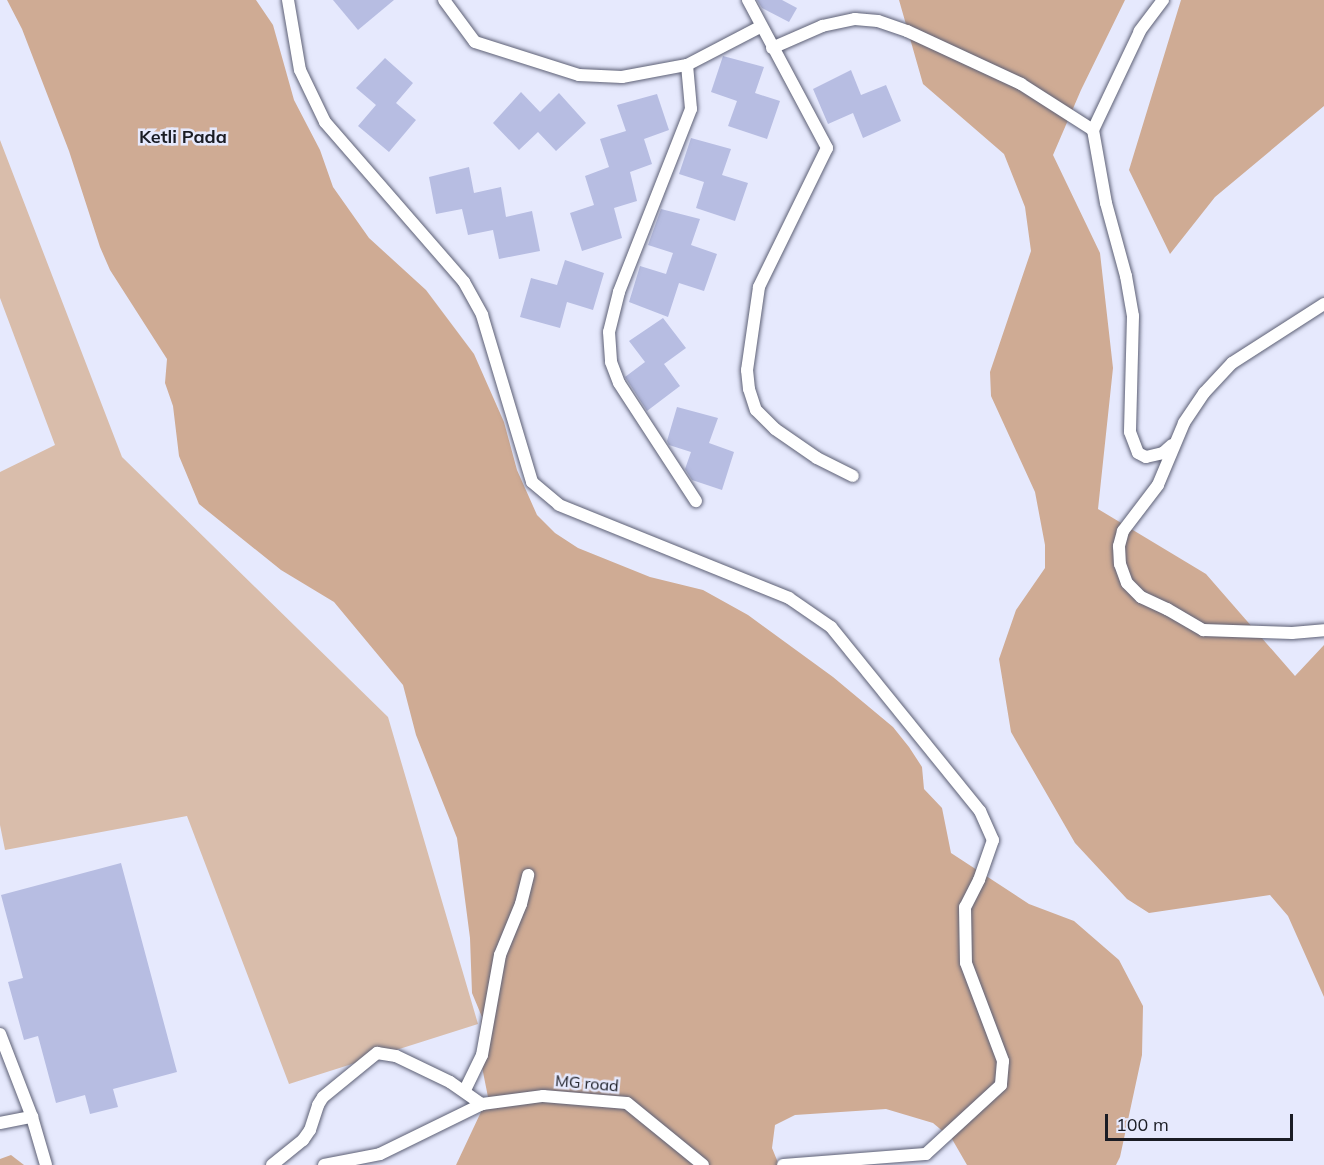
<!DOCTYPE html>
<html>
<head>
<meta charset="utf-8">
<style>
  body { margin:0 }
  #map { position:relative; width:1324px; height:1165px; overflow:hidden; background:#e6e9fd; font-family:Mulish,sans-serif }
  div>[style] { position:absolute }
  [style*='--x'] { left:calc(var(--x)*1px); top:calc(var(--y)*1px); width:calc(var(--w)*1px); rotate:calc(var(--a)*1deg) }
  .green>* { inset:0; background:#d9bdab }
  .forest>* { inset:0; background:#cfab94 }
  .building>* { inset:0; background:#b7bde2 }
  .roads { filter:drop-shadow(0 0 2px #5d6075) drop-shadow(0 0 2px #5d6075) }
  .minor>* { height:12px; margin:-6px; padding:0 6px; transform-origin:6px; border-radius:6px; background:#fff }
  span { translate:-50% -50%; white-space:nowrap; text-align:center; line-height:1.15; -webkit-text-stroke:5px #e6e9fd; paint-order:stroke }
  .street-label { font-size:16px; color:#1a1c24 }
  .neighbourhood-label { font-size:18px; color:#1a1c24; font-weight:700 }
  .scale { position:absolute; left:1105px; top:1114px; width:188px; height:27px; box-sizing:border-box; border:3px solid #1a1c24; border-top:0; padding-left:8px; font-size:18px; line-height:21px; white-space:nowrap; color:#1a1c24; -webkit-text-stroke:4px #e6e9fd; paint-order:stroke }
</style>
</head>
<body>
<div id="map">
  <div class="green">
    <div style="clip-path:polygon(0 140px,122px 457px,388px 717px,478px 1024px,289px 1084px,187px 816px,5px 850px,0 825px,0 472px,55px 445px,0 298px)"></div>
  </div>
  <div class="forest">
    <div style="clip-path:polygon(7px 0,256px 0,273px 25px,294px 100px,320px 150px,333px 187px,369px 238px,426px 290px,474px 354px,504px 422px,517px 470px,537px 515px,555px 533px,578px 548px,650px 577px,703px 590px,748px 615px,833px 677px,893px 727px,909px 747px,922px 767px,924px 789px,942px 808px,951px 853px,1029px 904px,1074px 921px,1119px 960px,1143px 1006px,1142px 1055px,1120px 1157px,1116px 1165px,967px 1165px,952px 1139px,933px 1123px,886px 1109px,795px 1115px,775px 1125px,772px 1148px,779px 1165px,456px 1165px,488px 1097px,478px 1047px,482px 1017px,472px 993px,470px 938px,457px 838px,416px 735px,403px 685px,334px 602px,281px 570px,199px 504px,179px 456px,173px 406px,165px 383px,167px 359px,110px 270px,100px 247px,69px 151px,22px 29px)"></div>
    <div style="clip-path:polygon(899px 0,1125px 0,1081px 90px,1053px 155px,1100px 253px,1113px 368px,1098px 509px,1206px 574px,1295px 676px,1324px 645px,1324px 997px,1288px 916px,1270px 895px,1149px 913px,1127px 899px,1075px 843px,1011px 732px,999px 659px,1016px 610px,1045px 568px,1045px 545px,1035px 492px,991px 396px,990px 372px,1031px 251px,1025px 207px,1004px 154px,923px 84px)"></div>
    <div style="clip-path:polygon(1181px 0,1324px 0,1324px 106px,1215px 197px,1170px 254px,1129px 170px)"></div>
    <div style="clip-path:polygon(11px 1155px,24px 1165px,0 1165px,0 1159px)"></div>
  </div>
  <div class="building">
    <div style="clip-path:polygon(333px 0,394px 0,358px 30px)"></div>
    <div style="clip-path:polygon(757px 0,782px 0,797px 8px,789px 22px,762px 8px)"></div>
    <div style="clip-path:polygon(723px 56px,764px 67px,755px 93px,780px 101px,767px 139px,728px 126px,737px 101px,711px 92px)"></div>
    <div style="clip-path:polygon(385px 58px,413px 83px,396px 103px,416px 120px,389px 152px,358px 126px,376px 105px,356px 88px)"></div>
    <div style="clip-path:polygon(851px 70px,861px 95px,886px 85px,901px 121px,863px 138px,853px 113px,828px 124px,813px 89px)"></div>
    <div style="clip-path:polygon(521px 92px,540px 112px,559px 93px,586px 123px,556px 151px,538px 132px,519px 150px,493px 123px)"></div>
    <div style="clip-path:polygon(657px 94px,669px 130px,644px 139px,652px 164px,630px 172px,637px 201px,614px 208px,622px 238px,582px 251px,570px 213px,594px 205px,585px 176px,609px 167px,600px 139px,626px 131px,617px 105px)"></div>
    <div style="clip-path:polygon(691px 138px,731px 149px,722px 175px,748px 183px,735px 221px,696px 208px,704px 182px,679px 174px)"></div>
    <div style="clip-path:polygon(469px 167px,474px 193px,501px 187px,506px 217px,532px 211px,540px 251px,499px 259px,493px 230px,468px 235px,462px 209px,436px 214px,429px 177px)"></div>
    <div style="clip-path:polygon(661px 209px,700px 219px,691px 245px,717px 254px,704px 291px,679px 283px,668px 317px,629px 302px,640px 266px,666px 274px,673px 253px,648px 245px)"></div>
    <div style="clip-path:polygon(565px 260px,604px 273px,593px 310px,567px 302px,560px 328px,520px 317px,531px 278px,557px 285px)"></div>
    <div style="clip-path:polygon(663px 318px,686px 348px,664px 364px,680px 386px,647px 411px,625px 377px,645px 362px,629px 341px)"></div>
    <div style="clip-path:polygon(677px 407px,718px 418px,709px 443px,734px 452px,722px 490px,692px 480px,685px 469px,691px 452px,669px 445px,667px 441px)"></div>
    <div style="clip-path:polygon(121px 863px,177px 1072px,113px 1089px,118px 1107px,90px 1114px,85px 1095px,56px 1103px,38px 1036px,24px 1040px,8px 982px,23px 978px,1px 895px)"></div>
  </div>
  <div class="roads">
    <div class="minor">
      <div style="--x:288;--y:0;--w:71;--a:80.3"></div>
      <div style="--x:300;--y:70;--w:58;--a:64.3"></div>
      <div style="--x:325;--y:122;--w:212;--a:49"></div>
      <div style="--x:464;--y:282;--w:38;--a:61"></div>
      <div style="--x:482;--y:315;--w:174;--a:73.3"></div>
      <div style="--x:532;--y:482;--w:35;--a:40"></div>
      <div style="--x:559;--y:505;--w:248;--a:22"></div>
      <div style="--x:789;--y:598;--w:51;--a:34.6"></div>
      <div style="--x:831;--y:627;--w:237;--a:51"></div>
      <div style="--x:980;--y:811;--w:32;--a:66"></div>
      <div style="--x:993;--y:840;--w:42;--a:109.3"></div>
      <div style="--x:979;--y:880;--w:30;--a:117"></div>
      <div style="--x:965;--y:907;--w:56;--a:89"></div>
      <div style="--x:966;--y:963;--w:105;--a:69.3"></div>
      <div style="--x:1003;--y:1061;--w:24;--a:95"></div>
      <div style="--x:1001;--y:1085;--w:102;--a:137.4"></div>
      <div style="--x:444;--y:0;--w:52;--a:53.6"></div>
      <div style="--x:475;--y:42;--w:109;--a:17.6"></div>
      <div style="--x:579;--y:75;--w:43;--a:2.7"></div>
      <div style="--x:622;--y:77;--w:66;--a:-10.5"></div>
      <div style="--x:687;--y:65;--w:82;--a:-27.5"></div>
      <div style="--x:748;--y:0;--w:168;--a:61.9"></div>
      <div style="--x:827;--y:148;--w:155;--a:116.1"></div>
      <div style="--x:759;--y:287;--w:84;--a:98.2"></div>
      <div style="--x:747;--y:370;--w:19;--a:84"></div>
      <div style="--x:749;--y:389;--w:22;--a:72"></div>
      <div style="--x:756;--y:410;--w:27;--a:45"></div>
      <div style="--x:775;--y:429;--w:51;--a:34.6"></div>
      <div style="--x:817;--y:458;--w:40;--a:26.6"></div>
      <div style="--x:1163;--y:0;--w:39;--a:127"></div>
      <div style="--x:1140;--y:31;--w:110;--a:115.4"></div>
      <div style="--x:1093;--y:130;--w:74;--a:79.9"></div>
      <div style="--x:1106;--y:203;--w:76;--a:74.7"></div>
      <div style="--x:1126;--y:276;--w:41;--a:80.1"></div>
      <div style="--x:1133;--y:316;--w:116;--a:91.5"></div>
      <div style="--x:1130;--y:432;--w:22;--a:69"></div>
      <div style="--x:1138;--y:453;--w:9;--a:27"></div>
      <div style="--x:1146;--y:457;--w:17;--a:-13"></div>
      <div style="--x:1163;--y:453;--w:12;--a:-42"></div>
      <div style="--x:772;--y:48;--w:55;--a:-23.7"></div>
      <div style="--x:822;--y:26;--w:34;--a:-12"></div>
      <div style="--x:855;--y:19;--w:23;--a:5"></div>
      <div style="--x:878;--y:21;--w:31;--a:19"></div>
      <div style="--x:907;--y:31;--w:126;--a:24.9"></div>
      <div style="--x:1021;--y:84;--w:85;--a:32.6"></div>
      <div style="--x:687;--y:65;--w:44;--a:84.8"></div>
      <div style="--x:691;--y:109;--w:197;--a:111.5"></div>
      <div style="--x:619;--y:292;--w:41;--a:104"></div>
      <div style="--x:609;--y:332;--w:30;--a:86"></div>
      <div style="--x:611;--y:362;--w:22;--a:69"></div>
      <div style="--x:619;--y:383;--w:141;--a:56.9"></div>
      <div style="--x:1324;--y:304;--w:109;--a:147.3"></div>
      <div style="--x:1232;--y:363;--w:41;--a:133"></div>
      <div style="--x:1204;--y:393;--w:36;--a:124"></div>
      <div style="--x:1184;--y:423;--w:67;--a:112.8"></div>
      <div style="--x:1158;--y:485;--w:58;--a:127.3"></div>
      <div style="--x:1123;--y:531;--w:16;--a:105"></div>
      <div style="--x:1119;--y:546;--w:18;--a:87"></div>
      <div style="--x:1120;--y:564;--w:20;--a:70"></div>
      <div style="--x:1127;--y:583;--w:20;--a:45"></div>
      <div style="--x:1141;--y:597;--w:29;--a:25"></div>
      <div style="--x:1167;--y:609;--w:42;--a:30.3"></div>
      <div style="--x:1203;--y:630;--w:89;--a:1.9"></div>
      <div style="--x:1292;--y:633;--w:32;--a:-5"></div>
      <div style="--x:0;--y:1034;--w:89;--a:68.9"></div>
      <div style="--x:32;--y:1117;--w:50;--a:73.7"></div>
      <div style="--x:465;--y:1090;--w:39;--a:-64"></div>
      <div style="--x:482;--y:1055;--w:102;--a:-79.8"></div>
      <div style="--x:500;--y:955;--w:55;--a:-67.6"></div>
      <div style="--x:521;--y:904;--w:30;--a:-76"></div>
      <div style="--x:0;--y:1123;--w:33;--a:-11"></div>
      <div style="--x:272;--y:1165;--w:40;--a:-39"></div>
      <div style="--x:303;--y:1140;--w:12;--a:-55"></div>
      <div style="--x:310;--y:1130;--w:26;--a:-72"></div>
      <div style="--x:318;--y:1105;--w:9;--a:-58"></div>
      <div style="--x:323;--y:1097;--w:70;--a:-39.2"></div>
      <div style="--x:377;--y:1053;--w:19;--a:9"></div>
      <div style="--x:396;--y:1056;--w:60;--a:25.7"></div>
      <div style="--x:450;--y:1082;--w:39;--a:35"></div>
      <div style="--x:324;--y:1165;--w:57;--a:-11.1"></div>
      <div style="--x:380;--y:1154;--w:114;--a:-26.1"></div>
      <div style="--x:482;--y:1104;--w:62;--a:-7.5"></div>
      <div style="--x:543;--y:1096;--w:84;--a:4.8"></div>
      <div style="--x:627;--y:1103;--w:98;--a:39.2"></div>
      <div style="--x:783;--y:1165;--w:143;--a:-4.4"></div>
    </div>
  </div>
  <div class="street-label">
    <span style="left:587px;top:1083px;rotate:5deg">MG road</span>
  </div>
  <div class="neighbourhood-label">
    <span style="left:183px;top:137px">Ketli Pada</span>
  </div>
  <div class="scale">100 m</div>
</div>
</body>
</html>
